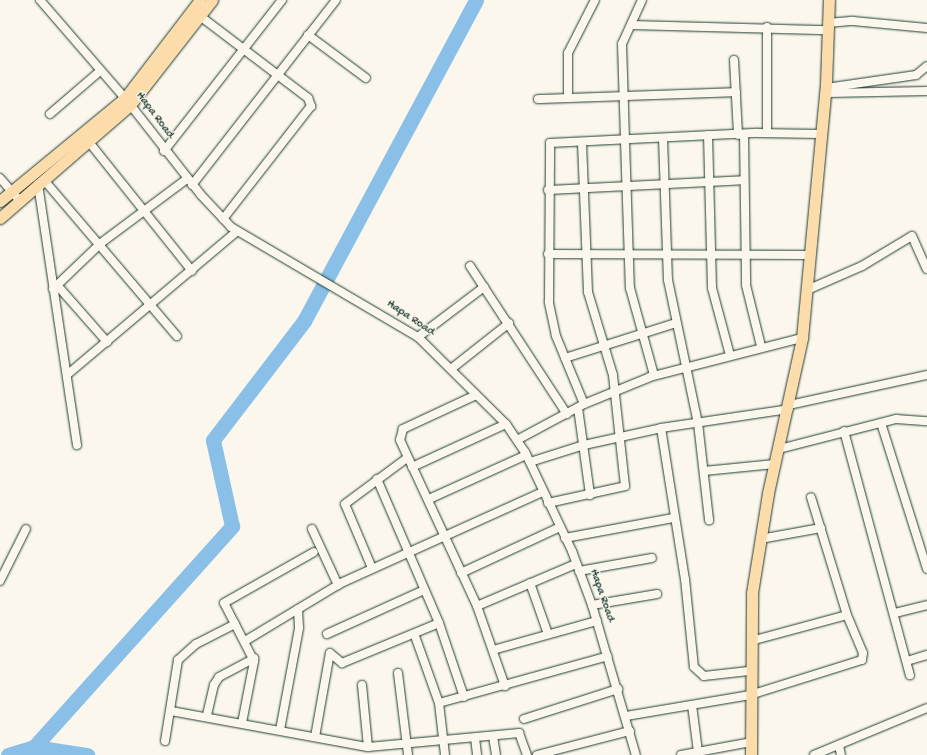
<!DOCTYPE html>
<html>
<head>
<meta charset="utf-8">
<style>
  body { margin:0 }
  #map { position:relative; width:927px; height:755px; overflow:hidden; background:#fbf7ec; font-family:"Gochi Hand",sans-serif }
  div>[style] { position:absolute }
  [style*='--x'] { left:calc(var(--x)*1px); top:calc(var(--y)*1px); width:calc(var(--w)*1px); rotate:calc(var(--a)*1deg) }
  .river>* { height:15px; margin:-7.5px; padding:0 7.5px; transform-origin:7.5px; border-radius:7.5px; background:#8ac0e7 }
  .roads { filter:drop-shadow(0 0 1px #1f3d34) drop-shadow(0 0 1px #1f3d34) }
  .minor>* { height:8px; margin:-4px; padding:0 4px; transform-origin:4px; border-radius:4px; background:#fbf7ec }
  .major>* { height:11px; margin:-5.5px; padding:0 5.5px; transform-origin:5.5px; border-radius:5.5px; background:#fddcac }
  span { translate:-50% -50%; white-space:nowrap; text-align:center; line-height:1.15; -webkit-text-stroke:3px #fbf7ec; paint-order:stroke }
  .street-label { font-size:12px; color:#1f3d34 }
</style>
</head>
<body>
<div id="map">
  <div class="river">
    <div style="--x:34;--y:747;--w:297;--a:-48.1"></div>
    <div style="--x:232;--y:526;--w:88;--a:-102.5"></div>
    <div style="--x:213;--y:440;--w:150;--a:-52.6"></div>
    <div style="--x:304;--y:321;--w:364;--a:-61.8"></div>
    <div style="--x:8;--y:755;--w:27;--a:-17"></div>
    <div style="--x:34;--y:747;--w:54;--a:8.6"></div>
  </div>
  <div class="roads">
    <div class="minor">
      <div style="--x:40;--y:0;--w:130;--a:49.1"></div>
      <div style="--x:125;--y:98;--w:123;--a:51.9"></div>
      <div style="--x:201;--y:195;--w:44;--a:46.8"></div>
      <div style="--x:231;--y:227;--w:217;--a:30.5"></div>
      <div style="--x:418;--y:337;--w:124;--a:44.7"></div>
      <div style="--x:506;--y:424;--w:34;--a:56"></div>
      <div style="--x:525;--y:452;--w:110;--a:64.6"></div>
      <div style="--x:572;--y:551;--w:58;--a:69.7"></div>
      <div style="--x:592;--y:605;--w:156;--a:73.7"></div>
      <div style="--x:642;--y:0;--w:48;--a:114.4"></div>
      <div style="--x:622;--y:44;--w:97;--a:88.2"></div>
      <div style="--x:625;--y:141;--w:147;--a:88.1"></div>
      <div style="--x:630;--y:288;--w:90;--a:74.6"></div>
      <div style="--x:196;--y:13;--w:141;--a:37.2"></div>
      <div style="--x:308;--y:98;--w:9;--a:69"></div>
      <div style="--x:311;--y:106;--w:143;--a:127.9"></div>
      <div style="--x:828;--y:23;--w:25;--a:-5"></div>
      <div style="--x:853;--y:21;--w:74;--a:5.4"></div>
      <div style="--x:631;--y:25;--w:197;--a:1.5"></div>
      <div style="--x:767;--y:27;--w:106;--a:90"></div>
      <div style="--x:308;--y:35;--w:72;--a:36.6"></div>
      <div style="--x:734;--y:60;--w:75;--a:86.9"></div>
      <div style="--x:826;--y:88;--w:91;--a:-8.2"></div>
      <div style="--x:916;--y:75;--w:14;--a:-39"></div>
      <div style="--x:828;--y:93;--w:99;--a:-1.2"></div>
      <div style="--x:568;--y:98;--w:45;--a:-90"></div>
      <div style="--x:568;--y:53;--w:59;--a:-63"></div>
      <div style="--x:538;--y:99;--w:198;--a:-2"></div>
      <div style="--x:50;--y:114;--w:66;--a:-40.7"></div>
      <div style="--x:744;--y:134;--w:151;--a:89.2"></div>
      <div style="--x:746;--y:285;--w:63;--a:76.2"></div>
      <div style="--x:708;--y:135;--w:153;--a:88.5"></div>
      <div style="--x:712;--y:288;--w:69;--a:75"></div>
      <div style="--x:663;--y:138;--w:142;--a:88"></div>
      <div style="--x:668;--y:280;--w:146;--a:78.2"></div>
      <div style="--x:698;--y:423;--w:98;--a:83.5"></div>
      <div style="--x:89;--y:142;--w:165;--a:51.4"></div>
      <div style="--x:164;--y:151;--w:192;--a:-52"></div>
      <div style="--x:0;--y:178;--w:29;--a:49"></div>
      <div style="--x:44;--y:180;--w:205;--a:49.6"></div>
      <div style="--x:38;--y:184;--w:264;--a:81.5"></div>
      <div style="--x:192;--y:185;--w:234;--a:-52.1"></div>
      <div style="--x:548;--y:190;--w:196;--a:-2.9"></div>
      <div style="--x:548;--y:254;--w:261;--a:0.2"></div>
      <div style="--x:470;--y:266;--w:177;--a:56.8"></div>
      <div style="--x:57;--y:285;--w:76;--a:48.7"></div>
      <div style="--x:53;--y:289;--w:66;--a:-43.8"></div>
      <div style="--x:101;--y:243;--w:107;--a:-36.7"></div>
      <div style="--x:807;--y:290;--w:60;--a:-23.6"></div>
      <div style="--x:862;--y:266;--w:58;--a:-31"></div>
      <div style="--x:912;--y:236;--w:36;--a:66"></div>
      <div style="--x:418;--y:337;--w:83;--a:-37.1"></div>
      <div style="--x:565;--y:358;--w:116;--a:-17.5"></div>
      <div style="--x:451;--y:369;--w:74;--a:-38.4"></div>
      <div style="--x:68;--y:374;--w:221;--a:-40.2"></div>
      <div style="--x:476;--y:395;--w:81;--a:155"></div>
      <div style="--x:403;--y:429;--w:11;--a:105"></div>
      <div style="--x:400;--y:440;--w:183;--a:65.1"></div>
      <div style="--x:477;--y:606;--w:85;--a:70.7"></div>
      <div style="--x:584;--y:404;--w:74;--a:-112.4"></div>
      <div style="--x:556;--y:336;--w:35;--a:-102"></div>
      <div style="--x:549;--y:302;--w:159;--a:-89.6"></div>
      <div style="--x:550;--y:143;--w:208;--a:-2.8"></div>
      <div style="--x:758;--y:133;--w:62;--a:0.9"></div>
      <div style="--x:789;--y:405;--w:141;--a:-12.3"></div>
      <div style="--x:578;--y:408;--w:88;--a:82.1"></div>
      <div style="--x:881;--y:423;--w:153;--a:72.5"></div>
      <div style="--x:661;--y:428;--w:153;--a:81"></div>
      <div style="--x:685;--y:579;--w:88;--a:84.2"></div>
      <div style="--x:694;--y:667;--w:13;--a:42"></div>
      <div style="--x:704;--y:676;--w:45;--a:-6.3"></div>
      <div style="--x:844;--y:431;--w:253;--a:74.9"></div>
      <div style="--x:517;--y:440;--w:76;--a:-28.2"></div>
      <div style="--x:584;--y:404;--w:71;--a:-22.2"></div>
      <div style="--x:650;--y:377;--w:157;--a:-14.4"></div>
      <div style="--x:779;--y:449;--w:121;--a:-14.4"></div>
      <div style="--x:896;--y:419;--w:31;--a:4"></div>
      <div style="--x:530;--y:462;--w:57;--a:-17.5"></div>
      <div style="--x:584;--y:445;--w:79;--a:-12.4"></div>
      <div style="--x:661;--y:428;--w:129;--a:-8.4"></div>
      <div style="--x:412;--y:467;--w:103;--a:-24.6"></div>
      <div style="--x:704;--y:471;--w:71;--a:-5.6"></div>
      <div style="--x:377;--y:479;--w:157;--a:66.7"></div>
      <div style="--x:439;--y:623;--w:78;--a:71.3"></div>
      <div style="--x:429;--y:499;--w:107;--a:-24.4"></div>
      <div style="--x:548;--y:503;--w:79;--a:-12.4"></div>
      <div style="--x:625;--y:486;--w:112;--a:-96.2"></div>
      <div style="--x:613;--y:375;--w:87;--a:-106.8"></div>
      <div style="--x:588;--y:292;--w:150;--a:-92.3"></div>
      <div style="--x:312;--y:529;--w:62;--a:65.1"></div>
      <div style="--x:565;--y:538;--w:110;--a:-10.5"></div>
      <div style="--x:760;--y:539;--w:62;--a:-10.2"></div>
      <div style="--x:372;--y:568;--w:69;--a:-112.9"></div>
      <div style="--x:345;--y:504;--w:77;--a:-36.6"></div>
      <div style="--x:579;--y:571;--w:74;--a:-10.1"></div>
      <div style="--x:461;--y:573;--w:109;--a:-24.9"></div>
      <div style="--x:0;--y:581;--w:58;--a:-63.4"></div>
      <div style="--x:530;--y:583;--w:54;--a:70.6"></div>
      <div style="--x:592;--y:605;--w:66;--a:-9.6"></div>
      <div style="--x:477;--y:606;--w:108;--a:-23"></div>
      <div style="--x:895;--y:613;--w:33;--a:-14"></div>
      <div style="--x:327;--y:634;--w:107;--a:-24.4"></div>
      <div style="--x:415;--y:636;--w:71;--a:70.3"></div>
      <div style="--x:439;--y:703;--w:52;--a:83.4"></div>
      <div style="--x:245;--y:641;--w:112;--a:-31.1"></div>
      <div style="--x:341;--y:583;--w:222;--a:-24.3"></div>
      <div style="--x:751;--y:641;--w:99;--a:-15.2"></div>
      <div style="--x:493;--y:650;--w:108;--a:-15.6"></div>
      <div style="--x:907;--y:661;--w:21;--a:-17"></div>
      <div style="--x:398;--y:673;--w:83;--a:83"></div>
      <div style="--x:362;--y:685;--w:62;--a:84.5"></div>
      <div style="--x:439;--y:703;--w:175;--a:-15.5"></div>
      <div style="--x:692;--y:705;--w:47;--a:82.7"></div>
      <div style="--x:171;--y:711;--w:200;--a:10.4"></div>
      <div style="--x:368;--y:747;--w:152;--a:-5.3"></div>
      <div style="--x:519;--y:733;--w:23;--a:70"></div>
      <div style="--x:207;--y:715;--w:31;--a:-77"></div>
      <div style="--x:214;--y:685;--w:9;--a:-58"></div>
      <div style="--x:219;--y:677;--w:40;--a:-28"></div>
      <div style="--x:626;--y:716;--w:126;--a:-9.6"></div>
      <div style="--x:750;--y:695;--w:117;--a:-17.4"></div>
      <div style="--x:862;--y:660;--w:7;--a:-82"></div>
      <div style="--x:863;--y:653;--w:41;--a:-112.8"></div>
      <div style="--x:847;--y:615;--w:123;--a:-107"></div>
      <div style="--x:524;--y:719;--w:99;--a:-17.7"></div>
      <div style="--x:242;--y:723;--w:63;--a:-79"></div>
      <div style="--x:254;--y:661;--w:65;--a:-117.3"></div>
      <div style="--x:224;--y:603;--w:103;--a:-29.5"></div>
      <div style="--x:280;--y:730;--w:104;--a:-79.4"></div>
      <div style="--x:299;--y:628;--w:19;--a:-93"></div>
      <div style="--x:493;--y:736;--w:19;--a:81"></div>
      <div style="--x:315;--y:737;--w:85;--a:-79.9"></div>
      <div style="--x:330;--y:653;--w:16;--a:40"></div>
      <div style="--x:342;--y:663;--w:105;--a:-22.4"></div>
      <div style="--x:475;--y:738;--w:17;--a:83"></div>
      <div style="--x:165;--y:741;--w:82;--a:-80.9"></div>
      <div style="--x:178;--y:660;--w:24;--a:-42"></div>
      <div style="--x:196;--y:644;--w:44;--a:-27.1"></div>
      <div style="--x:839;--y:745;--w:10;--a:79"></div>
      <div style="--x:537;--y:755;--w:96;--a:-14.5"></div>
      <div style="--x:681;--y:755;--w:71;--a:-10.5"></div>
      <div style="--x:814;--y:755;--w:122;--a:-22.6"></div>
    </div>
    <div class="major">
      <div style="--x:0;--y:201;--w:162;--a:-39.5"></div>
      <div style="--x:125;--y:98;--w:123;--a:-52.6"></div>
      <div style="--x:0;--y:218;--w:172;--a:-41"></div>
      <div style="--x:130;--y:105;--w:133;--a:-52"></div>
      <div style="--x:751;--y:755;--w:162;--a:-89.6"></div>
      <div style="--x:752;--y:593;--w:101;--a:-80.9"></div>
      <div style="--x:768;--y:493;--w:159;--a:-77.6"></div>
      <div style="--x:802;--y:338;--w:255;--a:-84.6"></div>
      <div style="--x:826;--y:84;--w:84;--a:-88"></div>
    </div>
  </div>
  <div class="street-label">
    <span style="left:154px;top:116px;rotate:53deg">Hapa Road</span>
    <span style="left:410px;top:319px;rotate:34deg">Hapa Road</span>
    <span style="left:601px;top:596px;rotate:71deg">Hapa Road</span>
  </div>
</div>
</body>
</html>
